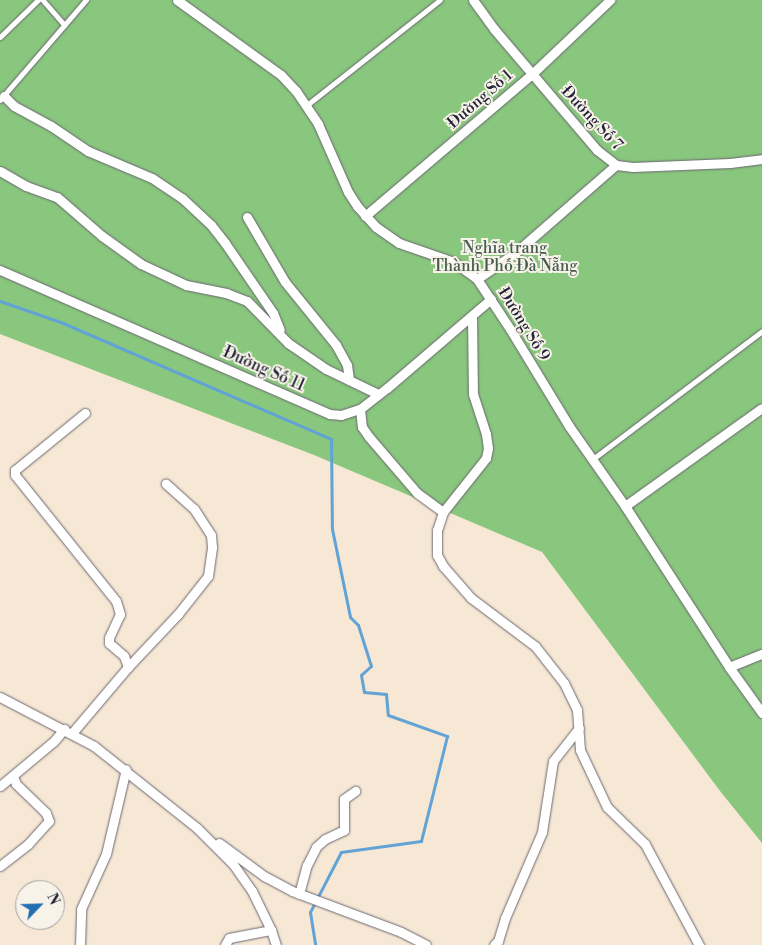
<!DOCTYPE html>
<html>
<head>
<meta charset="utf-8">
<style>
  body { margin:0 }
  #map { position:relative; width:762px; height:945px; overflow:hidden; background:#f6e8d5; font-family:"Libre Bodoni",serif }
  div>[style] { position:absolute }
  [style*='--x'] { left:calc(var(--x)*1px); top:calc(var(--y)*1px); width:calc(var(--w)*1px); rotate:calc(var(--a)*1deg) }
  .green>* { inset:0; background:#89c77e }
  .stream>* { height:3px; margin:-1.5px; padding:0 1.5px; transform-origin:1.5px; border-radius:1.5px; background:#61a3d5 }
  .roads { filter:drop-shadow(0 0 1px #6c6771) drop-shadow(0 0 1px #6c6771) }
  .service>* { height:4.5px; margin:-2.25px; padding:0 2.25px; transform-origin:2.25px; border-radius:2.25px; background:#fff }
  .minor>* { height:9px; margin:-4.5px; padding:0 4.5px; transform-origin:4.5px; border-radius:4.5px; background:#fff }
  span { translate:-50% -50%; white-space:nowrap; text-align:center; line-height:1.15; -webkit-text-stroke:4px #f7f3e8; paint-order:stroke }
  .street-label { font-size:16px; color:#22223b }
  .park-label { font-size:16px; color:#465c52 }
  .north { position:absolute; left:15px; top:880px; width:50px; height:50px; box-sizing:border-box; background:#f7f3e8; border:1px solid #a29fa3; border-radius:50%; rotate:66deg; font-size:14px; font-weight:700; line-height:20px; text-align:center; color:#22223b }
  .north::after { content:''; display:block; margin:auto; width:18px; height:22px; background:#1f6fb2; clip-path:polygon(50% 0,100% 100%,50% 72%,0 100%) }
</style>
</head>
<body>
<div id="map">
  <div class="green">
    <div style="clip-path:polygon(0 0,762px 0,762px 843px,720px 791px,542px 552px,314px 455px,0 334px)"></div>
  </div>
  <div class="stream">
    <div style="--x:0;--y:301;--w:67;--a:19.2"></div>
    <div style="--x:63;--y:323;--w:292;--a:23.4"></div>
    <div style="--x:331;--y:439;--w:90;--a:89.4"></div>
    <div style="--x:332;--y:529;--w:90;--a:78.4"></div>
    <div style="--x:350;--y:617;--w:11;--a:45"></div>
    <div style="--x:358;--y:625;--w:43;--a:72.4"></div>
    <div style="--x:371;--y:666;--w:13;--a:138"></div>
    <div style="--x:361;--y:675;--w:17;--a:80"></div>
    <div style="--x:364;--y:692;--w:22;--a:5"></div>
    <div style="--x:386;--y:694;--w:21;--a:85"></div>
    <div style="--x:388;--y:715;--w:63;--a:19.6"></div>
    <div style="--x:447;--y:736;--w:108;--a:103.9"></div>
    <div style="--x:421;--y:841;--w:81;--a:172.2"></div>
    <div style="--x:341;--y:852;--w:68;--a:117.3"></div>
    <div style="--x:310;--y:912;--w:33;--a:81"></div>
  </div>
  <div class="roads">
    <div class="service">
      <div style="--x:43;--y:0;--w:33;--a:49"></div>
      <div style="--x:0;--y:37;--w:53;--a:-44.2"></div>
      <div style="--x:0;--y:100;--w:132;--a:-49.3"></div>
      <div style="--x:307;--y:105;--w:169;--a:-38.3"></div>
      <div style="--x:593;--y:459;--w:212;--a:-37.1"></div>
    </div>
    <div class="minor">
      <div style="--x:177;--y:0;--w:128;--a:35.8"></div>
      <div style="--x:281;--y:75;--w:22;--a:47"></div>
      <div style="--x:296;--y:91;--w:40;--a:56"></div>
      <div style="--x:318;--y:124;--w:74;--a:66.2"></div>
      <div style="--x:348;--y:192;--w:17;--a:57"></div>
      <div style="--x:357;--y:206;--w:28;--a:48"></div>
      <div style="--x:376;--y:227;--w:28;--a:35"></div>
      <div style="--x:399;--y:243;--w:58;--a:19.1"></div>
      <div style="--x:454;--y:262;--w:29;--a:36"></div>
      <div style="--x:477;--y:279;--w:60;--a:56.6"></div>
      <div style="--x:510;--y:329;--w:114;--a:58.7"></div>
      <div style="--x:569;--y:426;--w:98;--a:55"></div>
      <div style="--x:625;--y:506;--w:192;--a:57.1"></div>
      <div style="--x:729;--y:667;--w:57;--a:54.3"></div>
      <div style="--x:473;--y:0;--w:36;--a:54"></div>
      <div style="--x:494;--y:29;--w:159;--a:49.6"></div>
      <div style="--x:597;--y:150;--w:24;--a:38"></div>
      <div style="--x:616;--y:165;--w:17;--a:7"></div>
      <div style="--x:633;--y:167;--w:97;--a:-2.4"></div>
      <div style="--x:730;--y:163;--w:32;--a:-7"></div>
      <div style="--x:4;--y:96;--w:14;--a:45"></div>
      <div style="--x:14;--y:106;--w:42;--a:28.4"></div>
      <div style="--x:51;--y:126;--w:45;--a:34"></div>
      <div style="--x:88;--y:151;--w:69;--a:22.9"></div>
      <div style="--x:152;--y:178;--w:36;--a:34"></div>
      <div style="--x:182;--y:198;--w:40;--a:43"></div>
      <div style="--x:211;--y:225;--w:23;--a:52"></div>
      <div style="--x:225;--y:243;--w:85;--a:55.6"></div>
      <div style="--x:273;--y:313;--w:18;--a:68"></div>
      <div style="--x:0;--y:171;--w:30;--a:30"></div>
      <div style="--x:26;--y:186;--w:33;--a:20"></div>
      <div style="--x:57;--y:197;--w:60;--a:40.9"></div>
      <div style="--x:102;--y:236;--w:48;--a:35.7"></div>
      <div style="--x:141;--y:264;--w:50;--a:25"></div>
      <div style="--x:186;--y:285;--w:41;--a:11.3"></div>
      <div style="--x:226;--y:293;--w:22;--a:21"></div>
      <div style="--x:247;--y:301;--w:59;--a:45.7"></div>
      <div style="--x:288;--y:343;--w:46;--a:34.4"></div>
      <div style="--x:326;--y:369;--w:58;--a:25.7"></div>
      <div style="--x:365;--y:216;--w:219;--a:-40.4"></div>
      <div style="--x:532;--y:74;--w:108;--a:-43.5"></div>
      <div style="--x:247;--y:217;--w:75;--a:59.7"></div>
      <div style="--x:285;--y:282;--w:81;--a:51"></div>
      <div style="--x:336;--y:345;--w:23;--a:61"></div>
      <div style="--x:347;--y:365;--w:15;--a:82"></div>
      <div style="--x:0;--y:270;--w:360;--a:23.6"></div>
      <div style="--x:330;--y:414;--w:11;--a:5"></div>
      <div style="--x:341;--y:415;--w:20;--a:-18"></div>
      <div style="--x:360;--y:409;--w:34;--a:-38"></div>
      <div style="--x:387;--y:388;--w:137;--a:-40.6"></div>
      <div style="--x:477;--y:279;--w:46;--a:-34.4"></div>
      <div style="--x:515;--y:253;--w:134;--a:-41.1"></div>
      <div style="--x:472;--y:316;--w:78;--a:89.3"></div>
      <div style="--x:473;--y:394;--w:42;--a:72"></div>
      <div style="--x:486;--y:434;--w:14;--a:82"></div>
      <div style="--x:488;--y:448;--w:10;--a:101"></div>
      <div style="--x:486;--y:458;--w:69;--a:128.5"></div>
      <div style="--x:443;--y:512;--w:19;--a:108"></div>
      <div style="--x:437;--y:530;--w:25;--a:90"></div>
      <div style="--x:437;--y:555;--w:13;--a:61"></div>
      <div style="--x:443;--y:566;--w:43;--a:48.8"></div>
      <div style="--x:471;--y:598;--w:80;--a:36.9"></div>
      <div style="--x:535;--y:646;--w:47;--a:51.9"></div>
      <div style="--x:564;--y:683;--w:30;--a:64"></div>
      <div style="--x:577;--y:710;--w:40;--a:85.7"></div>
      <div style="--x:580;--y:750;--w:63;--a:64.7"></div>
      <div style="--x:607;--y:807;--w:53;--a:44.2"></div>
      <div style="--x:645;--y:844;--w:115;--a:61.9"></div>
      <div style="--x:360;--y:409;--w:18;--a:84"></div>
      <div style="--x:362;--y:427;--w:12;--a:55"></div>
      <div style="--x:369;--y:437;--w:74;--a:49.4"></div>
      <div style="--x:417;--y:493;--w:32;--a:36"></div>
      <div style="--x:85;--y:413;--w:90;--a:140.8"></div>
      <div style="--x:15;--y:470;--w:5;--a:90"></div>
      <div style="--x:15;--y:475;--w:161;--a:51.3"></div>
      <div style="--x:116;--y:601;--w:14;--a:73"></div>
      <div style="--x:120;--y:614;--w:26;--a:115"></div>
      <div style="--x:109;--y:638;--w:5;--a:90"></div>
      <div style="--x:109;--y:643;--w:20;--a:41"></div>
      <div style="--x:124;--y:656;--w:12;--a:70"></div>
      <div style="--x:625;--y:506;--w:168;--a:-35.6"></div>
      <div style="--x:729;--y:667;--w:35;--a:-22"></div>
      <div style="--x:0;--y:697;--w:106;--a:27.5"></div>
      <div style="--x:94;--y:746;--w:132;--a:38.5"></div>
      <div style="--x:197;--y:828;--w:51;--a:45"></div>
      <div style="--x:233;--y:864;--w:33;--a:55"></div>
      <div style="--x:252;--y:891;--w:43;--a:64"></div>
      <div style="--x:271;--y:930;--w:16;--a:72"></div>
      <div style="--x:72;--y:733;--w:87;--a:-49.7"></div>
      <div style="--x:128;--y:667;--w:73;--a:-46.7"></div>
      <div style="--x:178;--y:614;--w:48;--a:-51.7"></div>
      <div style="--x:208;--y:576;--w:29;--a:-82"></div>
      <div style="--x:212;--y:547;--w:12;--a:-95"></div>
      <div style="--x:211;--y:535;--w:31;--a:-123"></div>
      <div style="--x:194;--y:509;--w:38;--a:-138"></div>
      <div style="--x:0;--y:786;--w:70;--a:-39.8"></div>
      <div style="--x:54;--y:741;--w:16;--a:-50"></div>
      <div style="--x:219;--y:843;--w:56;--a:36.3"></div>
      <div style="--x:264;--y:876;--w:32;--a:28"></div>
      <div style="--x:292;--y:891;--w:116;--a:20.6"></div>
      <div style="--x:401;--y:932;--w:28;--a:27"></div>
      <div style="--x:0;--y:866;--w:36;--a:-38"></div>
      <div style="--x:28;--y:844;--w:31;--a:-48"></div>
      <div style="--x:49;--y:821;--w:9;--a:-111"></div>
      <div style="--x:46;--y:813;--w:42;--a:-136"></div>
      <div style="--x:16;--y:784;--w:9;--a:-111"></div>
      <div style="--x:299;--y:894;--w:30;--a:-75"></div>
      <div style="--x:307;--y:865;--w:20;--a:-63"></div>
      <div style="--x:316;--y:847;--w:12;--a:-42"></div>
      <div style="--x:325;--y:839;--w:21;--a:-25"></div>
      <div style="--x:344;--y:830;--w:31;--a:-90"></div>
      <div style="--x:344;--y:799;--w:14;--a:-36"></div>
      <div style="--x:80;--y:945;--w:36;--a:-88"></div>
      <div style="--x:81;--y:909;--w:60;--a:-65.6"></div>
      <div style="--x:106;--y:854;--w:87;--a:-76.8"></div>
      <div style="--x:225;--y:945;--w:8;--a:-60"></div>
      <div style="--x:229;--y:938;--w:43;--a:-10.8"></div>
      <div style="--x:494;--y:945;--w:6;--a:-45"></div>
      <div style="--x:498;--y:941;--w:24;--a:-73"></div>
      <div style="--x:505;--y:918;--w:94;--a:-66.7"></div>
      <div style="--x:542;--y:832;--w:72;--a:-81.2"></div>
      <div style="--x:553;--y:761;--w:42;--a:-51.8"></div>
    </div>
  </div>
  <div class="street-label">
    <span style="left:480px;top:99px;rotate:-41deg">Đường Số 1</span>
    <span style="left:592px;top:118px;rotate:47deg">Đường Số 7</span>
    <span style="left:524px;top:324px;rotate:58deg">Đường Số 9</span>
    <span style="left:264px;top:369px;rotate:24deg">Đường Số 11</span>
  </div>
  <div class="park-label">
    <span style="left:505px;top:257px">Nghĩa trang<br>Thành Phố Đà Nẵng</span>
  </div>
  <div class="north">N</div>
</div>
</body>
</html>
